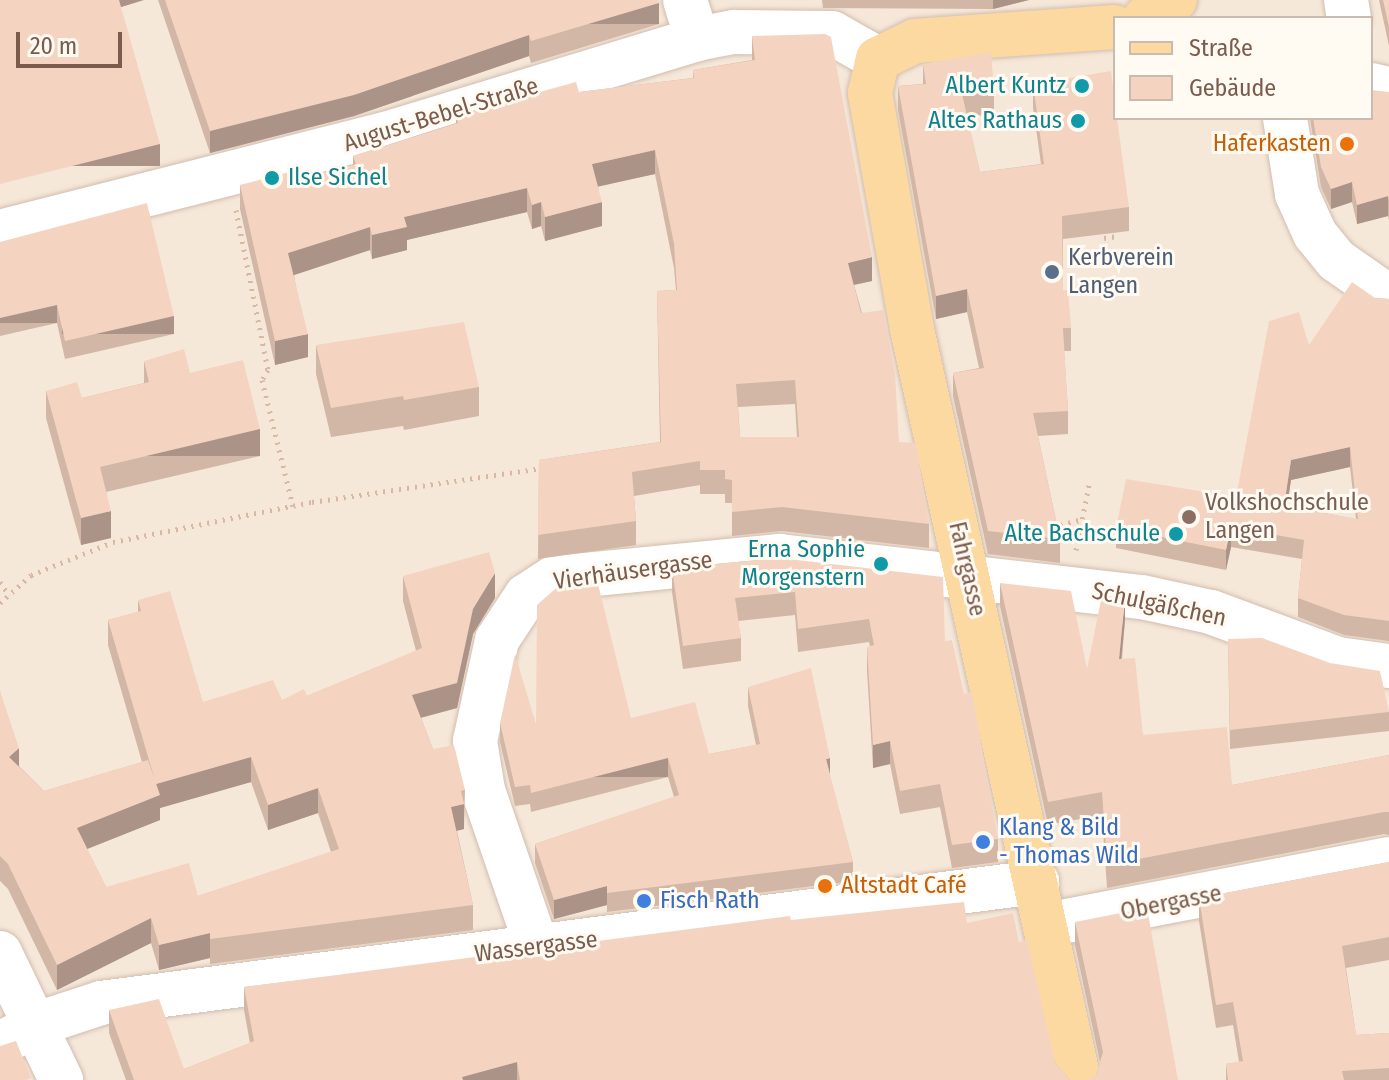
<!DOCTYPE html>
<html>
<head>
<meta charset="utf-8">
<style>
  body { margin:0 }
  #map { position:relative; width:1389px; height:1080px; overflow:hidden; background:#fdf6eb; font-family:"Fira Sans Condensed",sans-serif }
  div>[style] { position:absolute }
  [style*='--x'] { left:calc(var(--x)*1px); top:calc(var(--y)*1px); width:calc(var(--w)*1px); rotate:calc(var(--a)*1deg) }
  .residential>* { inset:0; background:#f6e8d9 }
  .path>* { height:5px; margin-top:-2.5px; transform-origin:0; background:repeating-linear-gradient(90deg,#dab7a3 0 2px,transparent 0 8px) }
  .roads { filter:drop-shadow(0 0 2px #d2bdaf) drop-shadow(0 0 2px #d2bdaf) }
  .minor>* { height:44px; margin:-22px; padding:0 22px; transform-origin:22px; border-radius:22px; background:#fff }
  .major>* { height:44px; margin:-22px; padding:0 22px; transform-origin:22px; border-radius:22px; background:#fdd9a2 }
  .wall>* { inset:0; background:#d2b6a6 }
  .shaded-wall>* { inset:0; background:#ab9487; transform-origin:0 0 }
  .building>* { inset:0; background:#f4d4c1 }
  .dots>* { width:22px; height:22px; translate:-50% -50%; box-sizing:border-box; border:4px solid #fffaf2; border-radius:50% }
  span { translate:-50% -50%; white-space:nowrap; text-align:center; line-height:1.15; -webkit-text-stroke:6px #fffaf2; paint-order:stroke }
  .culture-label { font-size:24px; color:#0d838f }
  .right { translate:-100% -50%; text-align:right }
  .left { translate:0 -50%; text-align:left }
  .street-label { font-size:24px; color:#7b5b4c }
  .food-label { font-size:24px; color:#c56008 }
  .service-label { font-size:24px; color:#4e5e75 }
  .education-label { font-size:24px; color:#785e54 }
  .shop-label { font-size:24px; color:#366cbe }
  .legend { position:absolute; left:1113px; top:16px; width:260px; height:104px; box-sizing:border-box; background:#fffaf2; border:2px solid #cabab0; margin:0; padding:10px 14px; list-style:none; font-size:24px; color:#7b5b4c }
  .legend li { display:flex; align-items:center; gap:16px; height:40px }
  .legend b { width:40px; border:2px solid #cabab0 }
  .scale { position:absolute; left:16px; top:32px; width:106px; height:36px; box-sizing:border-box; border:4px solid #7b5b4c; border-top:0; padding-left:10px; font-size:24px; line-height:28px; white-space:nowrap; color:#7b5b4c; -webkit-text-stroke:6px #fffaf2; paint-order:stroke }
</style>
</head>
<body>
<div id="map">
  <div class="residential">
    <div style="clip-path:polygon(0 0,1133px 0,1108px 12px,860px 65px,1064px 1080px,0 1080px)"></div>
    <div style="clip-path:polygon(1195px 0,1389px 0,1389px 1080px,1099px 1080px,963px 498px,883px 84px,910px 55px,1115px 45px,1115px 118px,1371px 118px,1371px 18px,1179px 18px)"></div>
  </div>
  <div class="path">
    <div style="--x:236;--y:210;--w:163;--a:78.7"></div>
    <div style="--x:268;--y:370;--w:12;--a:121"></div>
    <div style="--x:262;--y:380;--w:130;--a:76.2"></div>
    <div style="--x:1104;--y:238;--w:14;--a:-8"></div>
    <div style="--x:1053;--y:527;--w:31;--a:-15"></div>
    <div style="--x:1076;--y:550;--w:66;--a:-78.7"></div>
    <div style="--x:0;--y:582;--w:16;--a:55"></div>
    <div style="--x:0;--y:603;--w:42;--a:-42.1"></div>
    <div style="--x:31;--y:575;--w:88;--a:-21.9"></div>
    <div style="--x:113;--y:542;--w:203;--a:-11.4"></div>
    <div style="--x:312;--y:502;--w:233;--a:-8.4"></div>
  </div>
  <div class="roads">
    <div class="minor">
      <div style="--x:685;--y:0;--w:41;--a:72.9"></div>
      <div style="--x:1346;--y:0;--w:18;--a:81"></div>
      <div style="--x:1371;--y:85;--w:18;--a:13"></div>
      <div style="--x:1285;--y:118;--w:77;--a:81"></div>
      <div style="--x:1297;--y:194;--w:44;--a:65.8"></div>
      <div style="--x:1315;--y:234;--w:33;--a:51"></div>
      <div style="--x:1336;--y:260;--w:65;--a:34.9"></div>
      <div style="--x:0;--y:232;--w:397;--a:-14.3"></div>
      <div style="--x:385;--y:134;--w:326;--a:-16.9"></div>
      <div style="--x:697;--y:39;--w:38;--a:-11"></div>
      <div style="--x:734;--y:32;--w:98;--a:0.6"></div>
      <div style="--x:832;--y:33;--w:53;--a:29.5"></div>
      <div style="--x:1046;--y:925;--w:349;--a:-10.9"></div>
      <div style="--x:537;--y:947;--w:166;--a:-109"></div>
      <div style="--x:483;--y:790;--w:50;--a:-99.3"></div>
      <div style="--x:475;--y:741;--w:103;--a:-77.7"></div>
      <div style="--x:497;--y:640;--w:53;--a:-56.6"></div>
      <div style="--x:526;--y:596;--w:33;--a:-33"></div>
      <div style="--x:554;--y:578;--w:227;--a:-5.6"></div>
      <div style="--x:780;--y:556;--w:364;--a:6.5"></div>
      <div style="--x:1142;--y:597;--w:71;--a:12.3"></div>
      <div style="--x:1211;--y:612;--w:135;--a:20.3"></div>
      <div style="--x:1338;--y:659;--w:51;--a:7.8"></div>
      <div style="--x:0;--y:953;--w:141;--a:64.3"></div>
      <div style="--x:0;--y:1044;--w:42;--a:-28.4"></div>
      <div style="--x:37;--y:1024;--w:67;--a:-18.2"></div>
      <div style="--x:101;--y:1003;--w:944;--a:-7.37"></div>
    </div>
    <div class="major">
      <div style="--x:1145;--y:18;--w:35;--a:-31"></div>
      <div style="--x:1079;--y:1080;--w:769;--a:-102.54"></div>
      <div style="--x:912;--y:329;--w:240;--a:-100.1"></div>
      <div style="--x:870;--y:93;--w:35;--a:-77"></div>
      <div style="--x:878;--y:59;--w:41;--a:-25.9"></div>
      <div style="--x:915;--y:41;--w:200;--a:-4"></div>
    </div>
  </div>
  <div class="wall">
    <div style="clip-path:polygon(158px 0,658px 0,659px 24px,531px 63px,529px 56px,354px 116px,210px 153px)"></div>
    <div style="clip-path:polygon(822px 0,1029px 0,993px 9px,823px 8px)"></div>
    <div style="clip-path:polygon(1379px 0,1389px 0,1389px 46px)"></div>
    <div style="clip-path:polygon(evenodd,752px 36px,872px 281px,854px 285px,899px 442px,929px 524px,929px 548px,782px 531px,732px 536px,732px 503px,725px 503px,725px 494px,700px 494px,700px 485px,634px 496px,636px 521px,636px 545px,538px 559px,539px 460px,660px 442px,657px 291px,676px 290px,674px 268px,655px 174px,598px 186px,602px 226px,545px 241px,541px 226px,532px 229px,527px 212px,407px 240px,407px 250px,372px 259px,370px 250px,294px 275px,308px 357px,275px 365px,240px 209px,240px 185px,303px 177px,353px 164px,353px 156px,456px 123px,456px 115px,579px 92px,693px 78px,693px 70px,752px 60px,752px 36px,795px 404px,797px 437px,740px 437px,738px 407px,795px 404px)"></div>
    <div style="clip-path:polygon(923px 64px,994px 91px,994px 114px,967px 117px,980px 172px,1041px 164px,1033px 107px,1033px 84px,1129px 207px,1129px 231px,1063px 239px,1063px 290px,1071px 328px,1071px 351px,1064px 351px,1068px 411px,1068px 434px,1038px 436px,1060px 539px,1060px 563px,988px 554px,953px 396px,953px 373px,979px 368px,967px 312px,936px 319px,898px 110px,898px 86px,923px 84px)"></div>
    <div style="clip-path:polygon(1389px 92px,1389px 220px,1388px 216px,1357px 224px,1352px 202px,1331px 209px,1321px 187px,1310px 118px,1371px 118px)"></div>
    <div style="clip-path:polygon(0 242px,174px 334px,65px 359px,57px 323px,0 336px)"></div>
    <div style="clip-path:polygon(evenodd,1375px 298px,1389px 299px,1389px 641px,1344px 635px,1298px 617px,1298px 598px,1302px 559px,1231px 547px,1226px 570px,1116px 548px,1116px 528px,1236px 497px,1309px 345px,1375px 298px,1350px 467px,1356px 519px,1287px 506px,1291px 480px,1350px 467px)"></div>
    <div style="clip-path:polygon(316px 345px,479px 387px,479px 416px,404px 430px,403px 426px,331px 437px,316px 374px)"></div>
    <div style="clip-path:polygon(144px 361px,190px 373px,260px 456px,106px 492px,111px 538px,81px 545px,46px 418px,46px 391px,82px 398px,144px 383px)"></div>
    <div style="clip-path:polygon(780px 558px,945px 641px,998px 839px,998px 862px,952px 868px,940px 807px,900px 814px,890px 764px,873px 768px,867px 671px,867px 647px,870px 647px,869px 642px,798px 652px,795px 615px,738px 621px,741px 638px,741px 661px,683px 669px,672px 592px,672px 568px)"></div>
    <div style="clip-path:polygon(evenodd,403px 576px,495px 598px,473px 634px,457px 708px,421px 718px,433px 749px,465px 790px,464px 829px,457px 831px,473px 905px,473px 930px,210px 964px,210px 958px,159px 970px,151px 943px,57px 990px,8px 889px,0 881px,0 691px,19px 766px,44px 791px,142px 762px,108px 645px,108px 620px,138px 612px,138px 600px,203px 702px,282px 700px,307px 696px,416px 651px,403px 601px,403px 576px,251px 782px,268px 830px,318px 813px,331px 852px,198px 896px,106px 887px,87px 849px,160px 820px,160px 808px,251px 782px)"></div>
    <div style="clip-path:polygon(1000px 583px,1087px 669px,1125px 620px,1122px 659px,1143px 735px,1232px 785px,1389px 755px,1389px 835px,1384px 834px,1107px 888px,1102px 815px,1048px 825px,1000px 606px)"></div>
    <div style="clip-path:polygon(1228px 639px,1389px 712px,1389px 731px,1230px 749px)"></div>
    <div style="clip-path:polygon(748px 687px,830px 777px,853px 862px,853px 881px,607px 912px,607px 905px,554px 919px,535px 863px,535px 844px,674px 797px,668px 777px,531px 812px,530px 804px,515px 806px,500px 742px,500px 723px,536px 724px,631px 718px,709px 754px,756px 745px,748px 706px)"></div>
    <div style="clip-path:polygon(1389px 862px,1389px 960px,1346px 968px,1356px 1035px,1389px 1033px,1389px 1080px,1226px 1080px,1226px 1064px,1239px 1062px,1233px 1025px,1216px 1028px,1199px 921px,1199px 898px)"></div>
    <div style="clip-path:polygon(791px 920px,967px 923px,1019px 942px,1055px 1063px,1070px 1080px,126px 1080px,109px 1033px,109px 1010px,184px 1069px,250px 1043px,244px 1010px,244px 987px)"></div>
    <div style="clip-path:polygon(1075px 922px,1178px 1080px,1096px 1075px,1100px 1062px,1075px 945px)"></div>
  </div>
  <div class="shaded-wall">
    <div style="clip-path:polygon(115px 0,144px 0,115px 9px)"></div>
    <div style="clip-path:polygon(993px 0,1029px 0,993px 9px)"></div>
    <div style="left:659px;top:3px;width:21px;height:134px;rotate:90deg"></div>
    <div style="clip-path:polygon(529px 35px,529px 56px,354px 116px,210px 153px,210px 131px)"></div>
    <div style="left:160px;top:144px;width:22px;height:165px;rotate:90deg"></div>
    <div style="clip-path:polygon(655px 150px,655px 174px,592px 188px,592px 164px)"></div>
    <div style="clip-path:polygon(1352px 182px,1352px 202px,1331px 209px,1331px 189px)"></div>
    <div style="clip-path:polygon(527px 188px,527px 212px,407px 240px,407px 250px,372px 259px,372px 235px,404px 217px)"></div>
    <div style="clip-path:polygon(1388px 196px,1388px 216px,1357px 224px,1357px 205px)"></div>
    <div style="clip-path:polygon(541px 202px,541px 226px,532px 229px,532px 205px)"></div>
    <div style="clip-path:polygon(602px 202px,602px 226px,545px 241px,545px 217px)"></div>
    <div style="clip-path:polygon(370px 227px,370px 250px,288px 277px,288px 253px)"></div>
    <div style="clip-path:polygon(872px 257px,872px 281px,848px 286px,848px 263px)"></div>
    <div style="clip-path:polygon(967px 289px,967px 312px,936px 319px,936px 296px)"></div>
    <div style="left:57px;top:305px;width:18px;height:58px;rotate:90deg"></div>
    <div style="left:174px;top:316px;width:18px;height:112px;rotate:90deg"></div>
    <div style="clip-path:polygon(308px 334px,308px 357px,275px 365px,275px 341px)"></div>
    <div style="left:260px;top:429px;width:27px;height:164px;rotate:90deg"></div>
    <div style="clip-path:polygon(1350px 447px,1350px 467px,1291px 480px,1284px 526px,1284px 506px,1291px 460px)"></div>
    <div style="clip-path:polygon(111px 511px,111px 538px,81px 545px,81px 518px)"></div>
    <div style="clip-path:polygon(1231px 527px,1231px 547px,1226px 570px,1226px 550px)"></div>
    <div style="clip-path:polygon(495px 573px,495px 598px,473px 634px,457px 708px,412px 720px,412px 695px)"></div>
    <div style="clip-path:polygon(1125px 597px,1125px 620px,1119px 682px,1119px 659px)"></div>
    <div style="clip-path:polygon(890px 741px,890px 764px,873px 768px,873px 745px)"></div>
    <div style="clip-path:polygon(19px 748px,19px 773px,9px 757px)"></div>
    <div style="clip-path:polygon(251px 757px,251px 782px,160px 808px,160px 820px,77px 853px,77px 828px,156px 784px)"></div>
    <div style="left:668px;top:758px;width:19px;height:141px;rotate:90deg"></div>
    <div style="clip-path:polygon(830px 758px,830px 777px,826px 759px)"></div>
    <div style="clip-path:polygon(318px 788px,318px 813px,268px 830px,268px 805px)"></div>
    <div style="clip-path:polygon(464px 804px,464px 829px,451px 832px,451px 807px)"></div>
    <div style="clip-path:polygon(607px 886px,607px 905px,554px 919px,554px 900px)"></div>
    <div style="clip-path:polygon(151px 918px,151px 943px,57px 990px,57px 965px)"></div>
    <div style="clip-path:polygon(210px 933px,210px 958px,159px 970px,159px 945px)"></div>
    <div style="clip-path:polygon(517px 1062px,517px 1080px,462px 1080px,462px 1077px)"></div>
  </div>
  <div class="building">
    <div style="clip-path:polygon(0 0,119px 0,160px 144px,0 184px)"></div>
    <div style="clip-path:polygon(165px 0,658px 0,659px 3px,531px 41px,529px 35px,354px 95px,210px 131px)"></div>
    <div style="clip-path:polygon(1383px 0,1389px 0,1389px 27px)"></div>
    <div style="clip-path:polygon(evenodd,825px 34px,831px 37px,872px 257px,848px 263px,861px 313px,883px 310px,895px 373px,899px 442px,916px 443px,929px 524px,782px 507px,732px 512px,732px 480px,725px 479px,725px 470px,700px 470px,700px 461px,632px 472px,636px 521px,538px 535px,539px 460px,661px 442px,657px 291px,677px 290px,674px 244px,655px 150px,592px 164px,602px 202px,545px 217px,541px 202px,532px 205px,527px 188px,404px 217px,407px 227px,372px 235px,370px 227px,288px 253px,308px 334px,275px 341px,240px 185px,301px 169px,303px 177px,356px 164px,353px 156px,458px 123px,456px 115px,576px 82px,579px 92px,694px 78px,693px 70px,755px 60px,752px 36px,825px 34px,795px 380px,799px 437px,740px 437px,736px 384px,795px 380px)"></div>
    <div style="clip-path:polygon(991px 52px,994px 91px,962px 94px,980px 172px,1044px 164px,1033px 84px,1111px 71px,1115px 101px,1115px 118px,1117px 118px,1129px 207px,1062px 216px,1063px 290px,1068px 290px,1071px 328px,1063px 328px,1068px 411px,1033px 413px,1060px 539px,988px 531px,953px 373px,984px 368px,967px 289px,936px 296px,898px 86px,926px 84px,923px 64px)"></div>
    <div style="clip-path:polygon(1371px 90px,1389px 92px,1389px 200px,1388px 196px,1357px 205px,1352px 182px,1331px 189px,1321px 167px,1313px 118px,1371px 118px)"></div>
    <div style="clip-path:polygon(147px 203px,174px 316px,65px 341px,57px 305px,0 318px,0 242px)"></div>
    <div style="clip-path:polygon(evenodd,1352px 282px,1375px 298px,1389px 299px,1389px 621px,1344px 615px,1298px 598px,1304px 540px,1231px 527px,1226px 550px,1116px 528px,1126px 479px,1236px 497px,1269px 321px,1299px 312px,1309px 345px,1352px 282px,1350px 447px,1358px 519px,1284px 506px,1291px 460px,1350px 447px)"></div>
    <div style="clip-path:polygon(464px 322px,479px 387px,404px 400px,403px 396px,331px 408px,316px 345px)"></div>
    <div style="clip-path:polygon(184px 349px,190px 373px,243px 360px,260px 429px,100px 467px,111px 511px,81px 518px,46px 391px,77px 382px,82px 398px,149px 382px,144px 361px)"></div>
    <div style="clip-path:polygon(489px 552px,495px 573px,473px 609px,457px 683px,412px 695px,433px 749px,454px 745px,465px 790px,461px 791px,464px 804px,451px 807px,473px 905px,210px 939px,210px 933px,159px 945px,151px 918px,57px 965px,8px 864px,0 856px,0 691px,19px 748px,9px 757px,44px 791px,148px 760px,160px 795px,77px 828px,106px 887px,189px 863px,198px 896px,339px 849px,318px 788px,268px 805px,251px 757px,156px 784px,108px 620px,141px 611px,138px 600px,170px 591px,203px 702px,273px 680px,282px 700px,304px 689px,307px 696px,422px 648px,403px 576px)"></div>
    <div style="clip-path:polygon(780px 558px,943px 577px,945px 641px,952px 640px,964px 694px,972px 692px,998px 839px,952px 845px,940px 784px,900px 791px,890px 741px,873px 745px,867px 647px,874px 645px,869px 619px,798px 629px,795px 592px,735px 598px,741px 638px,683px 646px,672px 568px)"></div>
    <div style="clip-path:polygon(597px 580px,631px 718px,695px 702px,709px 754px,760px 744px,748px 687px,811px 668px,830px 758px,826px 759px,853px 862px,607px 893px,607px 886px,554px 900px,535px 844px,679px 795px,668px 758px,531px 793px,530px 785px,515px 787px,500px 723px,515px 654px,536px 724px,537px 605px,562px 583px)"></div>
    <div style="clip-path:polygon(1000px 583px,1071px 591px,1087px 669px,1102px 595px,1125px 597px,1119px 659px,1135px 658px,1143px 735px,1227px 727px,1232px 785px,1389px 755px,1389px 812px,1384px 812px,1107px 865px,1102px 792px,1048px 802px)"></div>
    <div style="clip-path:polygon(1262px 638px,1330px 663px,1380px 671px,1389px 712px,1230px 730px,1228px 639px)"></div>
    <div style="clip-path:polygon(1389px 862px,1389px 937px,1342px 946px,1356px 1035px,1389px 1033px,1389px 1068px,1342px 1071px,1344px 1080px,1228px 1080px,1226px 1064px,1243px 1061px,1233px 1002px,1216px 1005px,1199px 898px)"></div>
    <div style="clip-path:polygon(964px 902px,967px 923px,1013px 913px,1019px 942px,1027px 940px,1055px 1063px,1070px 1080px,520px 1080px,517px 1062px,462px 1077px,463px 1080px,134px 1080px,109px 1010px,159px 999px,184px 1069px,254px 1041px,244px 987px,790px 916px,791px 920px)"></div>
    <div style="clip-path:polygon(1147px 908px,1178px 1080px,1087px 1080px,1096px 1075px,1103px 1052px,1075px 922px)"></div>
    <div style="clip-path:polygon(16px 1041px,31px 1078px,26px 1080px,0 1080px,0 1046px)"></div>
  </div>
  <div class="dots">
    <div style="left:1082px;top:86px;background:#0f9aa8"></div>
    <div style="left:1078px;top:121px;background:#0f9aa8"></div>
    <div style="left:1347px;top:144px;background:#e8710a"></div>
    <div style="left:272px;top:178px;background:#0f9aa8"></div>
    <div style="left:1052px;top:272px;background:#5c6f8a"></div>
    <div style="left:1189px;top:517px;background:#8d6e63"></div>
    <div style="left:1176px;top:534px;background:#0f9aa8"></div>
    <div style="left:881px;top:564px;background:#0f9aa8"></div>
    <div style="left:983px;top:842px;background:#3f7fe0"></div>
    <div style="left:825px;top:886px;background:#e8710a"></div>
    <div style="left:644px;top:901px;background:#3f7fe0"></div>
  </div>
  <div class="culture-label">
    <span class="right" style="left:1066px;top:86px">Albert Kuntz</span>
    <span class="right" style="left:1062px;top:121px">Altes Rathaus</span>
    <span class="left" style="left:288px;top:178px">Ilse Sichel</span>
    <span class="right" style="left:1160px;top:534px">Alte Bachschule</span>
    <span class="right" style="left:865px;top:564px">Erna Sophie<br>Morgenstern</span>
  </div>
  <div class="street-label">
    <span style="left:441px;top:115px;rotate:-17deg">August-Bebel-Straße</span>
    <span style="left:967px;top:569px;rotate:77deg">Fahrgasse</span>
    <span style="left:633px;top:571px;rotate:-8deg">Vierhäusergasse</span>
    <span style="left:1159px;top:605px;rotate:12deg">Schulgäßchen</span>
    <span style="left:1171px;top:903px;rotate:-11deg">Obergasse</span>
    <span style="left:536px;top:947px;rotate:-7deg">Wassergasse</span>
  </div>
  <div class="food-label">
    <span class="right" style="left:1331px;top:144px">Haferkasten</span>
    <span class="left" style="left:841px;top:886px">Altstadt Café</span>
  </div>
  <div class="service-label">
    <span class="left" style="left:1068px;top:272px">Kerbverein<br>Langen</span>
  </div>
  <div class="education-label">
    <span class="left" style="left:1205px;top:517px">Volkshochschule<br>Langen</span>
  </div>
  <div class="shop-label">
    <span class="left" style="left:999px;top:842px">Klang &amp; Bild<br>- Thomas Wild</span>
    <span class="left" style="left:660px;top:901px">Fisch Rath</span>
  </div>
  <ul class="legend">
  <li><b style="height:10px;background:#fdd9a2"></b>Straße</li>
  <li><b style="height:22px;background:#f4d4c1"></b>Gebäude</li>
  </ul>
  <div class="scale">20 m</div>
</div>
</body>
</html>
